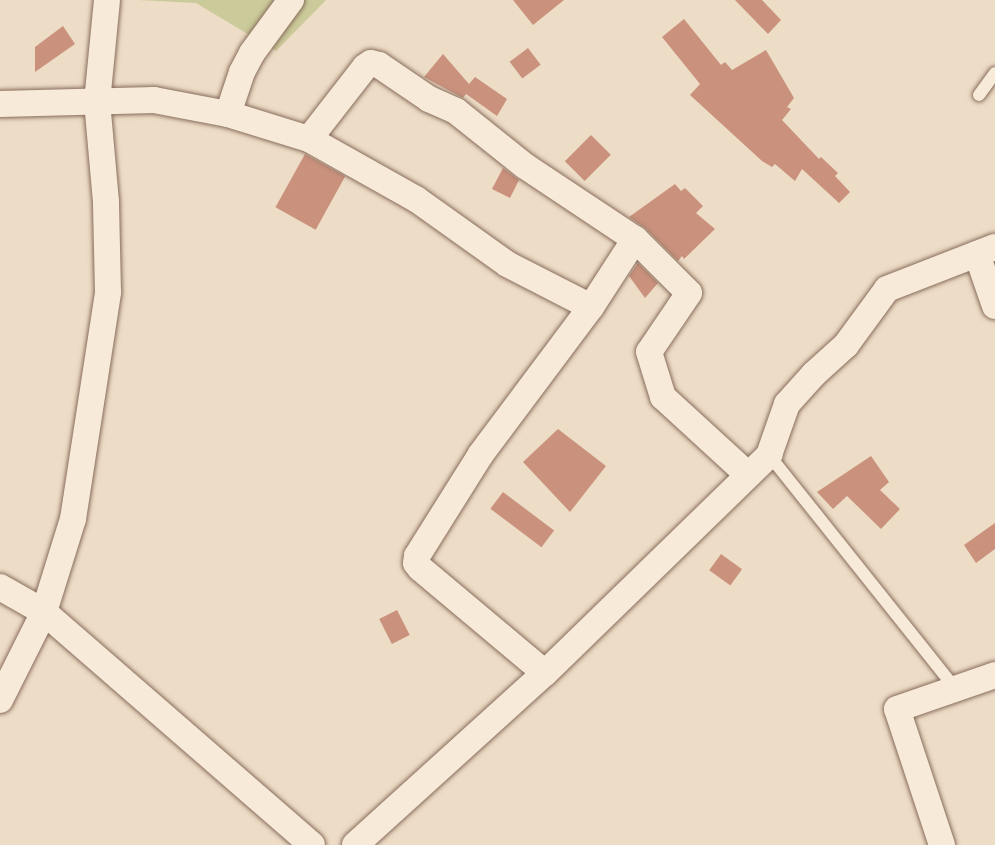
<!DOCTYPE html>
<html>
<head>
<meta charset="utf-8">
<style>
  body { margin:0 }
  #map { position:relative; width:995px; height:845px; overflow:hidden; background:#eddcc6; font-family:"Libre Baskerville",serif }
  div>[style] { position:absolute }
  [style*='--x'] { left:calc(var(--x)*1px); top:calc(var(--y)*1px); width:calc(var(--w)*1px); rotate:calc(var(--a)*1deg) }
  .green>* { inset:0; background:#cbca9a }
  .building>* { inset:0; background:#ca927d; transform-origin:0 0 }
  .roads { filter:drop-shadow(0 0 2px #886d5c) drop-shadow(0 0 2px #886d5c) }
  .lane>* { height:12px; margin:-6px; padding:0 6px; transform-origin:6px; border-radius:6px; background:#f8ead9 }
  .street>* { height:26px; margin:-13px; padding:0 13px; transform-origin:13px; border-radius:13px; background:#f8ead9 }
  span { translate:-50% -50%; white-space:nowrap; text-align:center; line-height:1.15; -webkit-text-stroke:4.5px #f5e7d5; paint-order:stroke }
</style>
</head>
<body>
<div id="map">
  <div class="green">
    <div style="clip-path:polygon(138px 0,326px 0,276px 51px,196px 3px)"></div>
  </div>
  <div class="building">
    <div style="clip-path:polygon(513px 0,564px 0,533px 25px)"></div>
    <div style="clip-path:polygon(735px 0,762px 0,781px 20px,768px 34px)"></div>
    <div style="clip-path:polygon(684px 19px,721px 65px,725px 62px,732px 70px,766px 50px,794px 98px,787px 107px,791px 109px,782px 120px,819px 159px,821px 157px,838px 173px,835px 176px,850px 192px,839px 203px,802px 169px,795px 181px,775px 164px,772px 167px,762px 161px,690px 95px,700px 84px,662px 37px)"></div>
    <div style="clip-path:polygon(63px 26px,75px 44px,35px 72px,35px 47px)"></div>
    <div style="left:528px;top:48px;width:21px;height:23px;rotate:53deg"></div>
    <div style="clip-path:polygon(443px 54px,469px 84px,475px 77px,507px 99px,497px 116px,466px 94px,463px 98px,424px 77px)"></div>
    <div style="left:591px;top:135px;width:28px;height:37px;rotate:45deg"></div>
    <div style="left:305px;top:154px;width:46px;height:61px;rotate:29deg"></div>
    <div style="clip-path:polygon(503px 168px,519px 180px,510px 198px,492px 189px)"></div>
    <div style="clip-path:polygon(675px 184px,681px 191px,685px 188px,703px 206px,696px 213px,715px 229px,684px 259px,682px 256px,678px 261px,645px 228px,629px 217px)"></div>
    <div style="clip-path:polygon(638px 263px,658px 283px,645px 298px,629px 276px)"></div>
    <div style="clip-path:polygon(558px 429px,606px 466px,570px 512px,523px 462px)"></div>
    <div style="clip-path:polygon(871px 456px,889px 482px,880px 490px,900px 509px,881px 529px,847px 496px,833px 509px,817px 492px)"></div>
    <div style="left:503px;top:492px;width:64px;height:21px;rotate:37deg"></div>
    <div style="clip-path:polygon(995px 523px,995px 549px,976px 563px,964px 545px)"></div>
    <div style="left:721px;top:554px;width:26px;height:20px;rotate:36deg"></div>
    <div style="left:397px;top:610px;width:28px;height:20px;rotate:63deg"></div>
  </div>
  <div class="roads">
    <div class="lane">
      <div style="--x:979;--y:95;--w:27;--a:-54"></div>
      <div style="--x:769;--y:455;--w:300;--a:51.4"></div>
    </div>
    <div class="street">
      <div style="--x:0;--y:104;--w:154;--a:-1.5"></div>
      <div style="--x:154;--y:100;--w:75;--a:10.7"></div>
      <div style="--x:228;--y:114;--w:85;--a:17.2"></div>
      <div style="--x:309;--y:139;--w:123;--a:29.3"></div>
      <div style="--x:416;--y:199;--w:112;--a:35.5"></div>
      <div style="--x:507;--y:264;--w:94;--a:27.1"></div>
      <div style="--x:228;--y:114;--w:44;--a:-71.6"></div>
      <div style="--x:242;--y:72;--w:21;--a:-62"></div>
      <div style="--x:252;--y:53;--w:66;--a:-53.7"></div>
      <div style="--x:309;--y:139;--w:91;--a:-52.1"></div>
      <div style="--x:365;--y:67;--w:7;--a:-34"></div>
      <div style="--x:371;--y:63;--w:8;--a:14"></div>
      <div style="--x:379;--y:65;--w:60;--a:34.2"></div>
      <div style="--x:429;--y:99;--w:30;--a:24"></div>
      <div style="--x:456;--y:111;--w:88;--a:38.6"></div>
      <div style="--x:525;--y:166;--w:132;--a:33.6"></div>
      <div style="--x:635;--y:239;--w:76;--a:45"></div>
      <div style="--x:689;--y:293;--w:71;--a:124.1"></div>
      <div style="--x:649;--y:352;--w:47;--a:72.7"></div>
      <div style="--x:663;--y:397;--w:115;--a:42.5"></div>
      <div style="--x:977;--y:254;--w:55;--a:70.9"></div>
      <div style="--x:0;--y:587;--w:51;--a:29.6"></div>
      <div style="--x:44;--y:612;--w:355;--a:41"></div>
      <div style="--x:545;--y:673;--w:163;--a:-140"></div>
      <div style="--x:420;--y:568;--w:6;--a:-129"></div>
      <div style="--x:416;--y:563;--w:7;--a:-82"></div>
      <div style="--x:417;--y:556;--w:120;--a:-57.9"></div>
      <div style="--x:481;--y:454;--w:184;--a:-53.2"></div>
      <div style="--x:591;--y:307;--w:81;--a:-57.1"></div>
      <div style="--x:0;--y:700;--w:98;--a:-63.4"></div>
      <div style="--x:44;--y:612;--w:97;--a:-72.7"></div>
      <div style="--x:73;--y:519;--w:230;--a:-81.2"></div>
      <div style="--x:108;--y:292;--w:90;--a:-91.3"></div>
      <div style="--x:106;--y:202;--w:100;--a:-95.1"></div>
      <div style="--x:97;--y:102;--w:102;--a:-84.4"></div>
      <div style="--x:355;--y:845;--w:256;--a:-42.2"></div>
      <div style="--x:545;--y:673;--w:313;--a:-44.2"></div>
      <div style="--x:769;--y:455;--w:54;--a:-70.6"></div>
      <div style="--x:787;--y:404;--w:40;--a:-48"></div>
      <div style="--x:814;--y:374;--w:43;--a:-42.2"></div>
      <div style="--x:846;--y:345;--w:69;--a:-53.8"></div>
      <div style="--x:887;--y:289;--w:116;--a:-21.3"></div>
      <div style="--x:942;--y:845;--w:143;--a:-108.3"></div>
      <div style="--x:897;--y:709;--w:104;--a:-19.1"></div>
    </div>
  </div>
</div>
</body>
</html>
